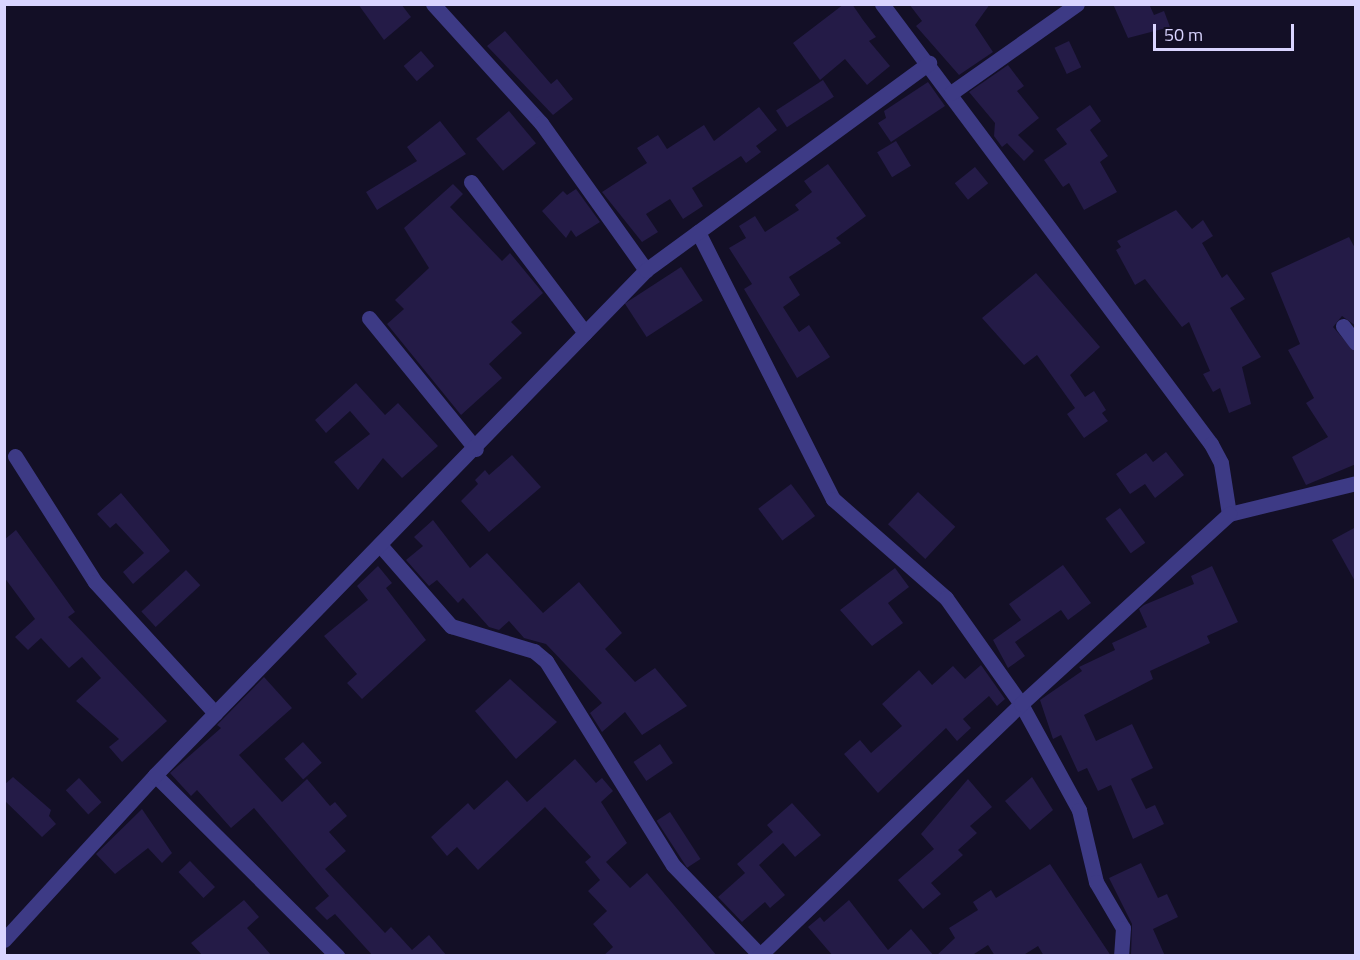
<!DOCTYPE html>
<html>
<head>
<meta charset="utf-8">
<style>
  body { margin:0 }
  #map { position:relative; width:1360px; height:960px; overflow:hidden; background:#130f26; font-family:"Titillium Web",sans-serif }
  div>[style] { position:absolute }
  [style*='--x'] { left:calc(var(--x)*1px); top:calc(var(--y)*1px); width:calc(var(--w)*1px); rotate:calc(var(--a)*1deg) }
  .building>* { inset:0; background:#241b47; transform-origin:0 0 }
  .minor>* { height:15px; margin:-7.5px; padding:0 7.5px; transform-origin:7.5px; border-radius:7.5px; background:#3d3a85 }
  span { translate:-50% -50%; white-space:nowrap; text-align:center; line-height:1.15; -webkit-text-stroke:4.5px #130f26; paint-order:stroke }
  .frame { position:absolute; inset:0; border:6px solid #d9d4ff; pointer-events:none }
  .scale { position:absolute; left:1153px; top:24px; width:141px; height:27px; box-sizing:border-box; border:3px solid #d9d4ff; border-top:0; padding-left:8px; font-size:18px; line-height:21px; white-space:nowrap; color:#d9d4ff; -webkit-text-stroke:4px #130f26; paint-order:stroke }
</style>
</head>
<body>
<div id="map">
  <div class="building">
    <div style="clip-path:polygon(358px 4px,401px 4px,411px 17px,384px 40px)"></div>
    <div style="clip-path:polygon(844px 4px,852px 4px,863px 20px,876px 37px,869px 41px,890px 66px,867px 85px,845px 59px,820px 80px,793px 43px)"></div>
    <div style="clip-path:polygon(909px 4px,990px 4px,975px 25px,993px 52px,959px 75px,916px 26px,922px 21px)"></div>
    <div style="clip-path:polygon(1113px 4px,1149px 4px,1154px 15px,1164px 11px,1170px 27px,1128px 38px)"></div>
    <div style="clip-path:polygon(505px 31px,551px 84px,557px 79px,573px 99px,553px 115px,487px 46px)"></div>
    <div style="left:1069px;top:41px;width:29px;height:16px;rotate:65deg"></div>
    <div style="left:421px;top:51px;width:20px;height:23px;rotate:49deg"></div>
    <div style="clip-path:polygon(1008px 65px,1024px 86px,1017px 91px,1039px 118px,1018px 135px,1034px 151px,1024px 161px,1007px 143px,1002px 147px,994px 136px,995px 123px,969px 92px)"></div>
    <div style="left:823px;top:80px;width:20px;height:56px;rotate:57deg"></div>
    <div style="clip-path:polygon(928px 82px,945px 106px,891px 142px,878px 123px,886px 118px,884px 111px)"></div>
    <div style="clip-path:polygon(1090px 105px,1101px 121px,1090px 130px,1108px 156px,1100px 162px,1117px 192px,1084px 210px,1069px 183px,1063px 187px,1044px 160px,1067px 144px,1056px 129px)"></div>
    <div style="clip-path:polygon(759px 107px,777px 130px,756px 146px,761px 152px,746px 163px,741px 156px,692px 188px,703px 206px,683px 219px,670px 199px,646px 214px,658px 232px,642px 242px,602px 192px,647px 163px,637px 148px,658px 135px,667px 149px,704px 125px,714px 141px)"></div>
    <div style="left:509px;top:111px;width:42px;height:43px;rotate:50deg"></div>
    <div style="clip-path:polygon(440px 121px,466px 154px,377px 210px,366px 192px,417px 161px,407px 147px)"></div>
    <div style="left:896px;top:141px;width:29px;height:22px;rotate:59deg"></div>
    <div style="clip-path:polygon(828px 164px,866px 216px,836px 238px,841px 243px,789px 277px,800px 295px,783px 307px,799px 332px,809px 325px,830px 357px,797px 378px,744px 289px,752px 284px,729px 248px,746px 238px,739px 226px,755px 216px,765px 232px,799px 210px,795px 205px,812px 192px,804px 181px)"></div>
    <div style="left:975px;top:167px;width:21px;height:26px;rotate:51deg"></div>
    <div style="clip-path:polygon(453px 184px,463px 194px,450px 207px,502px 261px,510px 253px,543px 293px,511px 322px,522px 333px,489px 364px,502px 378px,461px 415px,387px 324px,404px 309px,395px 300px,429px 268px,404px 228px)"></div>
    <div style="clip-path:polygon(576px 189px,600px 222px,576px 237px,571px 230px,566px 238px,542px 211px,563px 191px,567px 195px)"></div>
    <div style="clip-path:polygon(1176px 210px,1192px 229px,1203px 220px,1213px 236px,1202px 243px,1222px 278px,1227px 274px,1245px 299px,1230px 308px,1261px 357px,1242px 367px,1251px 404px,1229px 413px,1220px 388px,1213px 392px,1203px 374px,1210px 371px,1189px 322px,1182px 327px,1145px 279px,1135px 285px,1116px 250px,1121px 247px,1117px 241px)"></div>
    <div style="clip-path:polygon(1349px 237px,1356px 250px,1356px 326px,1342px 316px,1333px 327px,1356px 353px,1356px 464px,1306px 485px,1292px 457px,1328px 437px,1306px 403px,1314px 398px,1288px 350px,1300px 344px,1271px 273px)"></div>
    <div style="left:681px;top:267px;width:40px;height:67px;rotate:57deg"></div>
    <div style="clip-path:polygon(1036px 273px,1100px 347px,1070px 375px,1085px 397px,1094px 391px,1106px 410px,1102px 413px,1108px 421px,1084px 438px,1067px 414px,1075px 408px,1037px 355px,1024px 365px,982px 318px)"></div>
    <div style="clip-path:polygon(356px 383px,385px 415px,398px 403px,438px 446px,402px 478px,383px 458px,358px 490px,334px 462px,370px 434px,350px 411px,326px 433px,315px 420px)"></div>
    <div style="clip-path:polygon(1166px 452px,1184px 475px,1155px 498px,1145px 484px,1130px 494px,1116px 474px,1146px 453px,1153px 462px)"></div>
    <div style="clip-path:polygon(512px 455px,541px 487px,489px 532px,461px 501px,478px 484px,475px 480px,485px 470px,489px 475px)"></div>
    <div style="left:791px;top:484px;width:40px;height:41px;rotate:53deg"></div>
    <div style="left:918px;top:492px;width:51px;height:44px;rotate:43deg"></div>
    <div style="clip-path:polygon(121px 493px,170px 551px,133px 584px,123px 572px,144px 553px,116px 523px,110px 528px,97px 514px)"></div>
    <div style="left:1120px;top:508px;width:43px;height:18px;rotate:54deg"></div>
    <div style="clip-path:polygon(433px 520px,470px 568px,487px 553px,543px 613px,579px 582px,622px 633px,605px 649px,635px 682px,655px 668px,687px 706px,642px 735px,625px 712px,602px 732px,590px 713px,602px 703px,546px 644px,524px 638px,509px 621px,499px 630px,489px 627px,463px 598px,458px 603px,437px 580px,429px 586px,406px 560px,423px 546px,414px 537px)"></div>
    <div style="clip-path:polygon(1356px 527px,1356px 583px,1332px 540px)"></div>
    <div style="clip-path:polygon(16px 530px,75px 612px,68px 617px,167px 721px,122px 762px,109px 747px,119px 739px,76px 701px,101px 678px,82px 657px,69px 668px,41px 638px,28px 650px,15px 637px,35px 619px,4px 577px,4px 540px)"></div>
    <div style="clip-path:polygon(1063px 565px,1091px 603px,1068px 620px,1061px 610px,1015px 642px,1025px 656px,1008px 668px,993px 640px,1021px 620px,1009px 604px)"></div>
    <div style="clip-path:polygon(378px 566px,392px 583px,386px 588px,426px 640px,362px 699px,347px 683px,357px 674px,324px 636px,368px 600px,357px 586px)"></div>
    <div style="clip-path:polygon(1212px 566px,1238px 622px,1207px 636px,1210px 643px,1150px 671px,1153px 679px,1084px 715px,1096px 741px,1132px 724px,1153px 768px,1131px 779px,1146px 809px,1155px 805px,1164px 824px,1133px 839px,1111px 785px,1098px 791px,1087px 768px,1078px 772px,1061px 735px,1053px 739px,1040px 700px,1082px 671px,1079px 667px,1115px 650px,1112px 643px,1147px 627px,1139px 609px,1144px 605px,1194px 584px,1191px 576px)"></div>
    <div style="clip-path:polygon(895px 568px,909px 587px,888px 603px,903px 623px,872px 646px,840px 610px)"></div>
    <div style="left:186px;top:570px;width:21px;height:61px;rotate:47deg"></div>
    <div style="clip-path:polygon(981px 665px,1005px 699px,997px 706px,989px 696px,963px 719px,971px 728px,957px 741px,946px 728px,878px 793px,844px 754px,860px 740px,871px 753px,902px 726px,882px 704px,919px 670px,932px 685px,953px 666px,965px 679px)"></div>
    <div style="clip-path:polygon(264px 677px,292px 708px,239px 755px,282px 802px,307px 779px,330px 806px,335px 802px,347px 816px,329px 832px,346px 851px,325px 869px,385px 933px,391px 927px,412px 950px,429px 935px,447px 956px,373px 956px,335px 914px,327px 920px,315px 908px,329px 896px,254px 808px,231px 828px,197px 790px,191px 796px,170px 773px,221px 728px,217px 725px)"></div>
    <div style="clip-path:polygon(510px 679px,557px 722px,516px 759px,475px 711px)"></div>
    <div style="left:303px;top:742px;width:28px;height:25px;rotate:48deg"></div>
    <div style="left:660px;top:744px;width:23px;height:32px;rotate:56deg"></div>
    <div style="clip-path:polygon(575px 759px,596px 783px,602px 778px,613px 791px,601px 802px,627px 843px,606px 862px,630px 888px,647px 873px,717px 956px,603px 956px,613px 947px,593px 924px,607px 911px,588px 891px,600px 880px,585px 862px,591px 857px,545px 807px,478px 870px,457px 847px,447px 856px,431px 837px,468px 803px,474px 810px,507px 780px,527px 802px)"></div>
    <div style="clip-path:polygon(13px 777px,51px 810px,49px 816px,56px 824px,42px 837px,4px 800px,4px 785px)"></div>
    <div style="clip-path:polygon(1032px 777px,1053px 810px,1030px 830px,1005px 801px)"></div>
    <div style="left:79px;top:778px;width:33px;height:18px;rotate:47deg"></div>
    <div style="clip-path:polygon(968px 779px,992px 807px,970px 826px,977px 833px,958px 850px,963px 855px,931px 883px,941px 894px,923px 909px,898px 880px,934px 849px,921px 834px)"></div>
    <div style="clip-path:polygon(792px 803px,821px 835px,795px 857px,783px 843px,759px 865px,785px 895px,770px 908px,765px 902px,742px 922px,718px 897px,745px 873px,737px 864px,773px 832px,767px 825px)"></div>
    <div style="clip-path:polygon(142px 809px,172px 853px,162px 863px,148px 848px,115px 874px,96px 854px)"></div>
    <div style="left:670px;top:812px;width:56px;height:16px;rotate:57deg"></div>
    <div style="left:190px;top:861px;width:36px;height:16px;rotate:46deg"></div>
    <div style="clip-path:polygon(1141px 863px,1158px 898px,1167px 894px,1178px 917px,1153px 929px,1165px 956px,1131px 956px,1132px 924px,1109px 878px)"></div>
    <div style="clip-path:polygon(1050px 864px,1111px 956px,1044px 956px,1038px 946px,1022px 956px,995px 956px,988px 945px,971px 956px,936px 956px,955px 938px,949px 928px,978px 910px,973px 902px,991px 890px,996px 898px)"></div>
    <div style="clip-path:polygon(244px 900px,259px 917px,247px 928px,272px 956px,203px 956px,191px 943px)"></div>
    <div style="clip-path:polygon(849px 900px,888px 950px,911px 929px,934px 956px,833px 956px,808px 927px,820px 917px,824px 922px)"></div>
  </div>
  <div class="minor">
    <div style="--x:433;--y:4;--w:161;--a:47.8"></div>
    <div style="--x:541;--y:123;--w:181;--a:54.5"></div>
    <div style="--x:882;--y:4;--w:549;--a:53.21"></div>
    <div style="--x:1211;--y:444;--w:21;--a:62"></div>
    <div style="--x:1221;--y:463;--w:52;--a:81.1"></div>
    <div style="--x:1229;--y:514;--w:131;--a:-13.7"></div>
    <div style="--x:951;--y:93;--w:154;--a:-35.2"></div>
    <div style="--x:471;--y:182;--w:189;--a:52.9"></div>
    <div style="--x:698;--y:232;--w:299;--a:63.2"></div>
    <div style="--x:833;--y:499;--w:150;--a:41.2"></div>
    <div style="--x:946;--y:598;--w:130;--a:54.7"></div>
    <div style="--x:1021;--y:704;--w:121;--a:61.3"></div>
    <div style="--x:1079;--y:810;--w:74;--a:76.7"></div>
    <div style="--x:1096;--y:882;--w:53;--a:59.6"></div>
    <div style="--x:1123;--y:928;--w:28;--a:94"></div>
    <div style="--x:369;--y:318;--w:169;--a:50.8"></div>
    <div style="--x:1343;--y:326;--w:21;--a:53"></div>
    <div style="--x:15;--y:456;--w:149;--a:57.6"></div>
    <div style="--x:95;--y:582;--w:178;--a:47.5"></div>
    <div style="--x:380;--y:545;--w:108;--a:48.8"></div>
    <div style="--x:451;--y:626;--w:87;--a:16.8"></div>
    <div style="--x:534;--y:651;--w:16;--a:40"></div>
    <div style="--x:546;--y:661;--w:240;--a:58.1"></div>
    <div style="--x:673;--y:865;--w:127;--a:46"></div>
    <div style="--x:155;--y:775;--w:257;--a:44.8"></div>
    <div style="--x:4;--y:940;--w:224;--a:-47.5"></div>
    <div style="--x:155;--y:775;--w:704;--a:-45.81"></div>
    <div style="--x:646;--y:270;--w:351;--a:-36.2"></div>
    <div style="--x:759;--y:956;--w:364;--a:-43.9"></div>
    <div style="--x:1021;--y:704;--w:282;--a:-42.4"></div>
  </div>
  <div class="frame"></div>
  <div class="scale">50 m</div>
</div>
</body>
</html>
